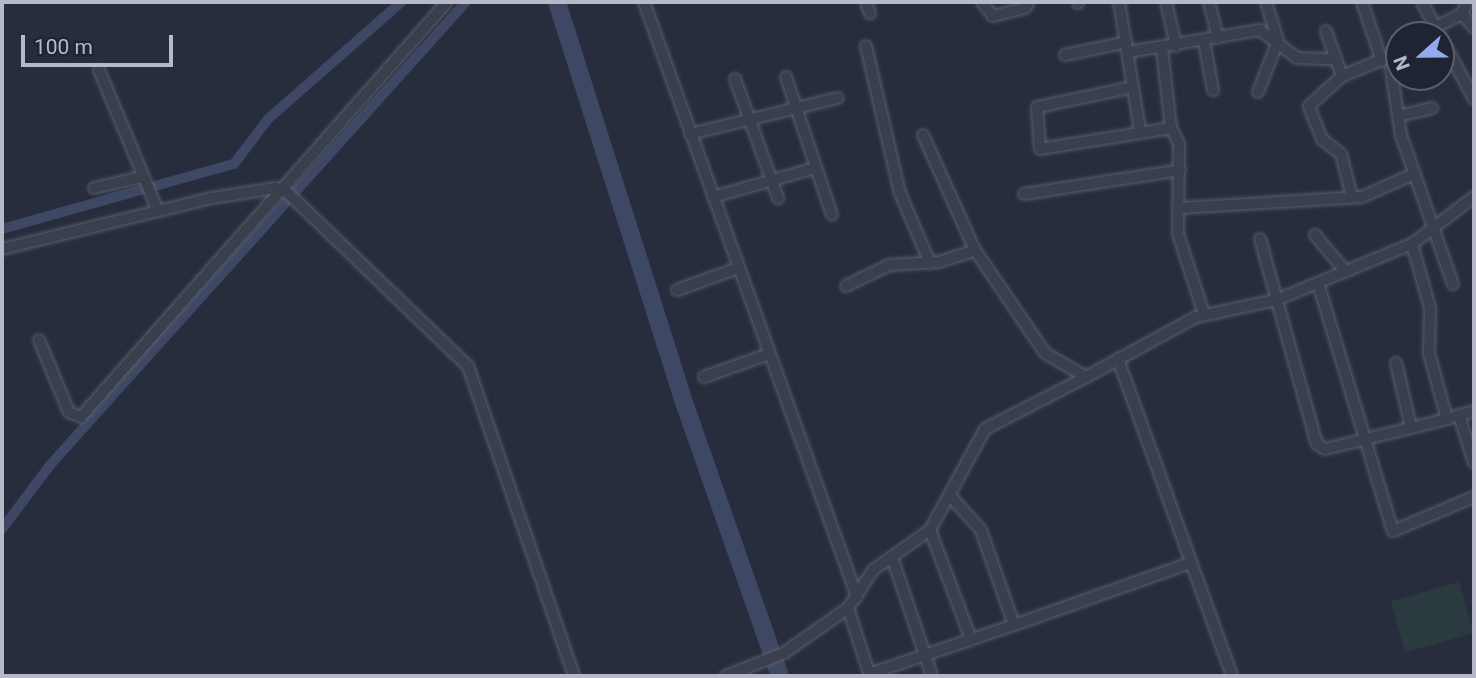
<!DOCTYPE html>
<html>
<head>
<meta charset="utf-8">
<style>
  body { margin:0 }
  #map { position:relative; width:1476px; height:678px; overflow:hidden; background:#272d3d; font-family:Roboto,sans-serif }
  div>[style] { position:absolute }
  [style*='--x'] { left:calc(var(--x)*1px); top:calc(var(--y)*1px); width:calc(var(--w)*1px); rotate:calc(var(--a)*1deg) }
  .green>* { inset:0; background:#2a3a3f; transform-origin:0 0 }
  .canal>* { height:10px; margin:-5px; padding:0 5px; transform-origin:5px; border-radius:5px; background:#3e4864 }
  .river>* { height:18px; margin:-9px; padding:0 9px; transform-origin:9px; border-radius:9px; background:#3e4864 }
  .roads { filter:drop-shadow(0 0 2px #585d6b) drop-shadow(0 0 2px #585d6b) }
  .minor>* { height:10px; margin:-5px; padding:0 5px; transform-origin:5px; border-radius:5px; background:#3a3f4d }
  span { translate:-50% -50%; white-space:nowrap; text-align:center; line-height:1.15; -webkit-text-stroke:6px #1f2432; paint-order:stroke }
  .frame { position:absolute; inset:0; border:4px solid #b6bac8; pointer-events:none }
  .north { position:absolute; left:1385px; top:21px; width:70px; height:70px; box-sizing:border-box; background:#1f2432; border:2px solid #5b606e; border-radius:50%; rotate:249deg; font-size:19px; font-weight:700; line-height:28px; text-align:center; color:#b6bac8 }
  .north::after { content:''; display:block; margin:auto; width:24px; height:32px; background:#94aaef; clip-path:polygon(50% 0,100% 100%,50% 72%,0 100%) }
  .scale { position:absolute; left:21px; top:35px; width:152px; height:32px; box-sizing:border-box; border:4px solid #b6bac8; border-top:0; padding-left:9px; font-size:21px; line-height:24px; white-space:nowrap; color:#b6bac8; -webkit-text-stroke:5px #1f2432; paint-order:stroke }
</style>
</head>
<body>
<div id="map">
  <div class="green">
    <div style="left:1459px;top:582px;width:53px;height:71px;rotate:74deg"></div>
  </div>
  <div class="canal">
    <div style="--x:2;--y:229;--w:241;--a:-15.7"></div>
    <div style="--x:234;--y:164;--w:56;--a:-52.9"></div>
    <div style="--x:268;--y:119;--w:177;--a:-41.3"></div>
    <div style="--x:2;--y:529;--w:81;--a:-53"></div>
    <div style="--x:51;--y:464;--w:621;--a:-48.07"></div>
  </div>
  <div class="river">
    <div style="--x:557;--y:2;--w:426;--a:72.4"></div>
    <div style="--x:686;--y:408;--w:284;--a:70.7"></div>
  </div>
  <div class="roads">
    <div class="minor">
      <div style="--x:644;--y:2;--w:632;--a:70.3"></div>
      <div style="--x:866;--y:2;--w:12;--a:70"></div>
      <div style="--x:982;--y:2;--w:18;--a:52"></div>
      <div style="--x:993;--y:16;--w:33;--a:-14"></div>
      <div style="--x:1025;--y:8;--w:7;--a:-56"></div>
      <div style="--x:1078;--y:2;--w:1;--a:90"></div>
      <div style="--x:1119;--y:2;--w:130;--a:80.7"></div>
      <div style="--x:1166;--y:2;--w:45;--a:77.2"></div>
      <div style="--x:1209;--y:2;--w:37;--a:76"></div>
      <div style="--x:1362;--y:2;--w:62;--a:71.3"></div>
      <div style="--x:1422;--y:2;--w:32;--a:62"></div>
      <div style="--x:1462;--y:14;--w:18;--a:49"></div>
      <div style="--x:1326;--y:31;--w:48;--a:70.4"></div>
      <div style="--x:1419;--y:35;--w:48;--a:-26"></div>
      <div style="--x:1462;--y:14;--w:13;--a:-67"></div>
      <div style="--x:1441;--y:38;--w:69;--a:61.6"></div>
      <div style="--x:1204;--y:41;--w:50;--a:79.6"></div>
      <div style="--x:866;--y:46;--w:151;--a:77"></div>
      <div style="--x:900;--y:193;--w:76;--a:66.8"></div>
      <div style="--x:1162;--y:48;--w:81;--a:83.6"></div>
      <div style="--x:1399;--y:51;--w:20;--a:114"></div>
      <div style="--x:1391;--y:69;--w:67;--a:81.4"></div>
      <div style="--x:1401;--y:135;--w:158;--a:70.8"></div>
      <div style="--x:1128;--y:52;--w:134;--a:-9.5"></div>
      <div style="--x:1260;--y:30;--w:46;--a:37.1"></div>
      <div style="--x:1297;--y:58;--w:34;--a:2"></div>
      <div style="--x:1065;--y:55;--w:63;--a:-11.8"></div>
      <div style="--x:99;--y:70;--w:153;--a:67.3"></div>
      <div style="--x:786;--y:77;--w:145;--a:71.6"></div>
      <div style="--x:735;--y:79;--w:127;--a:70.1"></div>
      <div style="--x:1133;--y:87;--w:98;--a:168.2"></div>
      <div style="--x:1037;--y:107;--w:42;--a:85.9"></div>
      <div style="--x:1040;--y:149;--w:133;--a:-9.1"></div>
      <div style="--x:1171;--y:128;--w:18;--a:63"></div>
      <div style="--x:1179;--y:144;--w:90;--a:90.6"></div>
      <div style="--x:1178;--y:234;--w:84;--a:72"></div>
      <div style="--x:1258;--y:92;--w:55;--a:-68.6"></div>
      <div style="--x:1278;--y:41;--w:41;--a:-107.1"></div>
      <div style="--x:1398;--y:116;--w:35;--a:-13"></div>
      <div style="--x:690;--y:134;--w:152;--a:-13.7"></div>
      <div style="--x:923;--y:135;--w:126;--a:65.7"></div>
      <div style="--x:975;--y:250;--w:125;--a:55.8"></div>
      <div style="--x:1045;--y:353;--w:48;--a:30.3"></div>
      <div style="--x:1086;--y:377;--w:125;--a:-28.6"></div>
      <div style="--x:1196;--y:317;--w:82;--a:-12"></div>
      <div style="--x:1276;--y:300;--w:147;--a:-22.4"></div>
      <div style="--x:1412;--y:244;--w:78;--a:-37.2"></div>
      <div style="--x:94;--y:188;--w:49;--a:-12.9"></div>
      <div style="--x:1024;--y:194;--w:158;--a:-8.7"></div>
      <div style="--x:713;--y:197;--w:106;--a:-15.9"></div>
      <div style="--x:1352;--y:197;--w:44;--a:-104.3"></div>
      <div style="--x:1341;--y:154;--w:24;--a:-142"></div>
      <div style="--x:1322;--y:139;--w:35;--a:-112"></div>
      <div style="--x:1309;--y:106;--w:45;--a:-42.3"></div>
      <div style="--x:1342;--y:76;--w:53;--a:-22.2"></div>
      <div style="--x:1180;--y:208;--w:182;--a:-3.5"></div>
      <div style="--x:1362;--y:197;--w:57;--a:-23.9"></div>
      <div style="--x:1315;--y:235;--w:48;--a:50"></div>
      <div style="--x:1260;--y:239;--w:213;--a:74.5"></div>
      <div style="--x:1317;--y:444;--w:9;--a:32"></div>
      <div style="--x:1325;--y:449;--w:126;--a:-13.8"></div>
      <div style="--x:1447;--y:419;--w:68;--a:-105.3"></div>
      <div style="--x:1429;--y:353;--w:45;--a:-88.7"></div>
      <div style="--x:1430;--y:308;--w:66;--a:-105.7"></div>
      <div style="--x:2;--y:249;--w:216;--a:-13.7"></div>
      <div style="--x:212;--y:198;--w:65;--a:-8.9"></div>
      <div style="--x:276;--y:188;--w:13;--a:23"></div>
      <div style="--x:288;--y:193;--w:250;--a:43.9"></div>
      <div style="--x:468;--y:366;--w:328;--a:71.1"></div>
      <div style="--x:1318;--y:283;--w:259;--a:73.2"></div>
      <div style="--x:1393;--y:531;--w:88;--a:-22.8"></div>
      <div style="--x:846;--y:286;--w:48;--a:-26"></div>
      <div style="--x:889;--y:265;--w:50;--a:-3.4"></div>
      <div style="--x:939;--y:262;--w:38;--a:-18"></div>
      <div style="--x:677;--y:290;--w:65;--a:-19.8"></div>
      <div style="--x:39;--y:340;--w:78;--a:67.4"></div>
      <div style="--x:69;--y:412;--w:13;--a:23"></div>
      <div style="--x:81;--y:417;--w:553;--a:-48.59"></div>
      <div style="--x:1118;--y:359;--w:337;--a:70.2"></div>
      <div style="--x:1396;--y:363;--w:66;--a:76.8"></div>
      <div style="--x:704;--y:377;--w:66;--a:-19.5"></div>
      <div style="--x:1459;--y:415;--w:50;--a:72.6"></div>
      <div style="--x:1453;--y:417;--w:22;--a:-16"></div>
      <div style="--x:930;--y:530;--w:116;--a:69.4"></div>
      <div style="--x:892;--y:557;--w:126;--a:71.4"></div>
      <div style="--x:848;--y:608;--w:71;--a:72.1"></div>
      <div style="--x:1014;--y:625;--w:187;--a:-19.4"></div>
      <div style="--x:869;--y:674;--w:153;--a:-18.7"></div>
      <div style="--x:1014;--y:625;--w:101;--a:-109.2"></div>
      <div style="--x:981;--y:530;--w:43;--a:-132.2"></div>
      <div style="--x:726;--y:676;--w:62;--a:-21.6"></div>
      <div style="--x:784;--y:653;--w:78;--a:-35.1"></div>
      <div style="--x:848;--y:608;--w:45;--a:-56.7"></div>
      <div style="--x:873;--y:570;--w:70;--a:-35.1"></div>
      <div style="--x:930;--y:530;--w:115;--a:-61.4"></div>
      <div style="--x:985;--y:429;--w:114;--a:-27.2"></div>
    </div>
  </div>
  <div class="frame"></div>
  <div class="north">N</div>
  <div class="scale">100 m</div>
</div>
</body>
</html>
